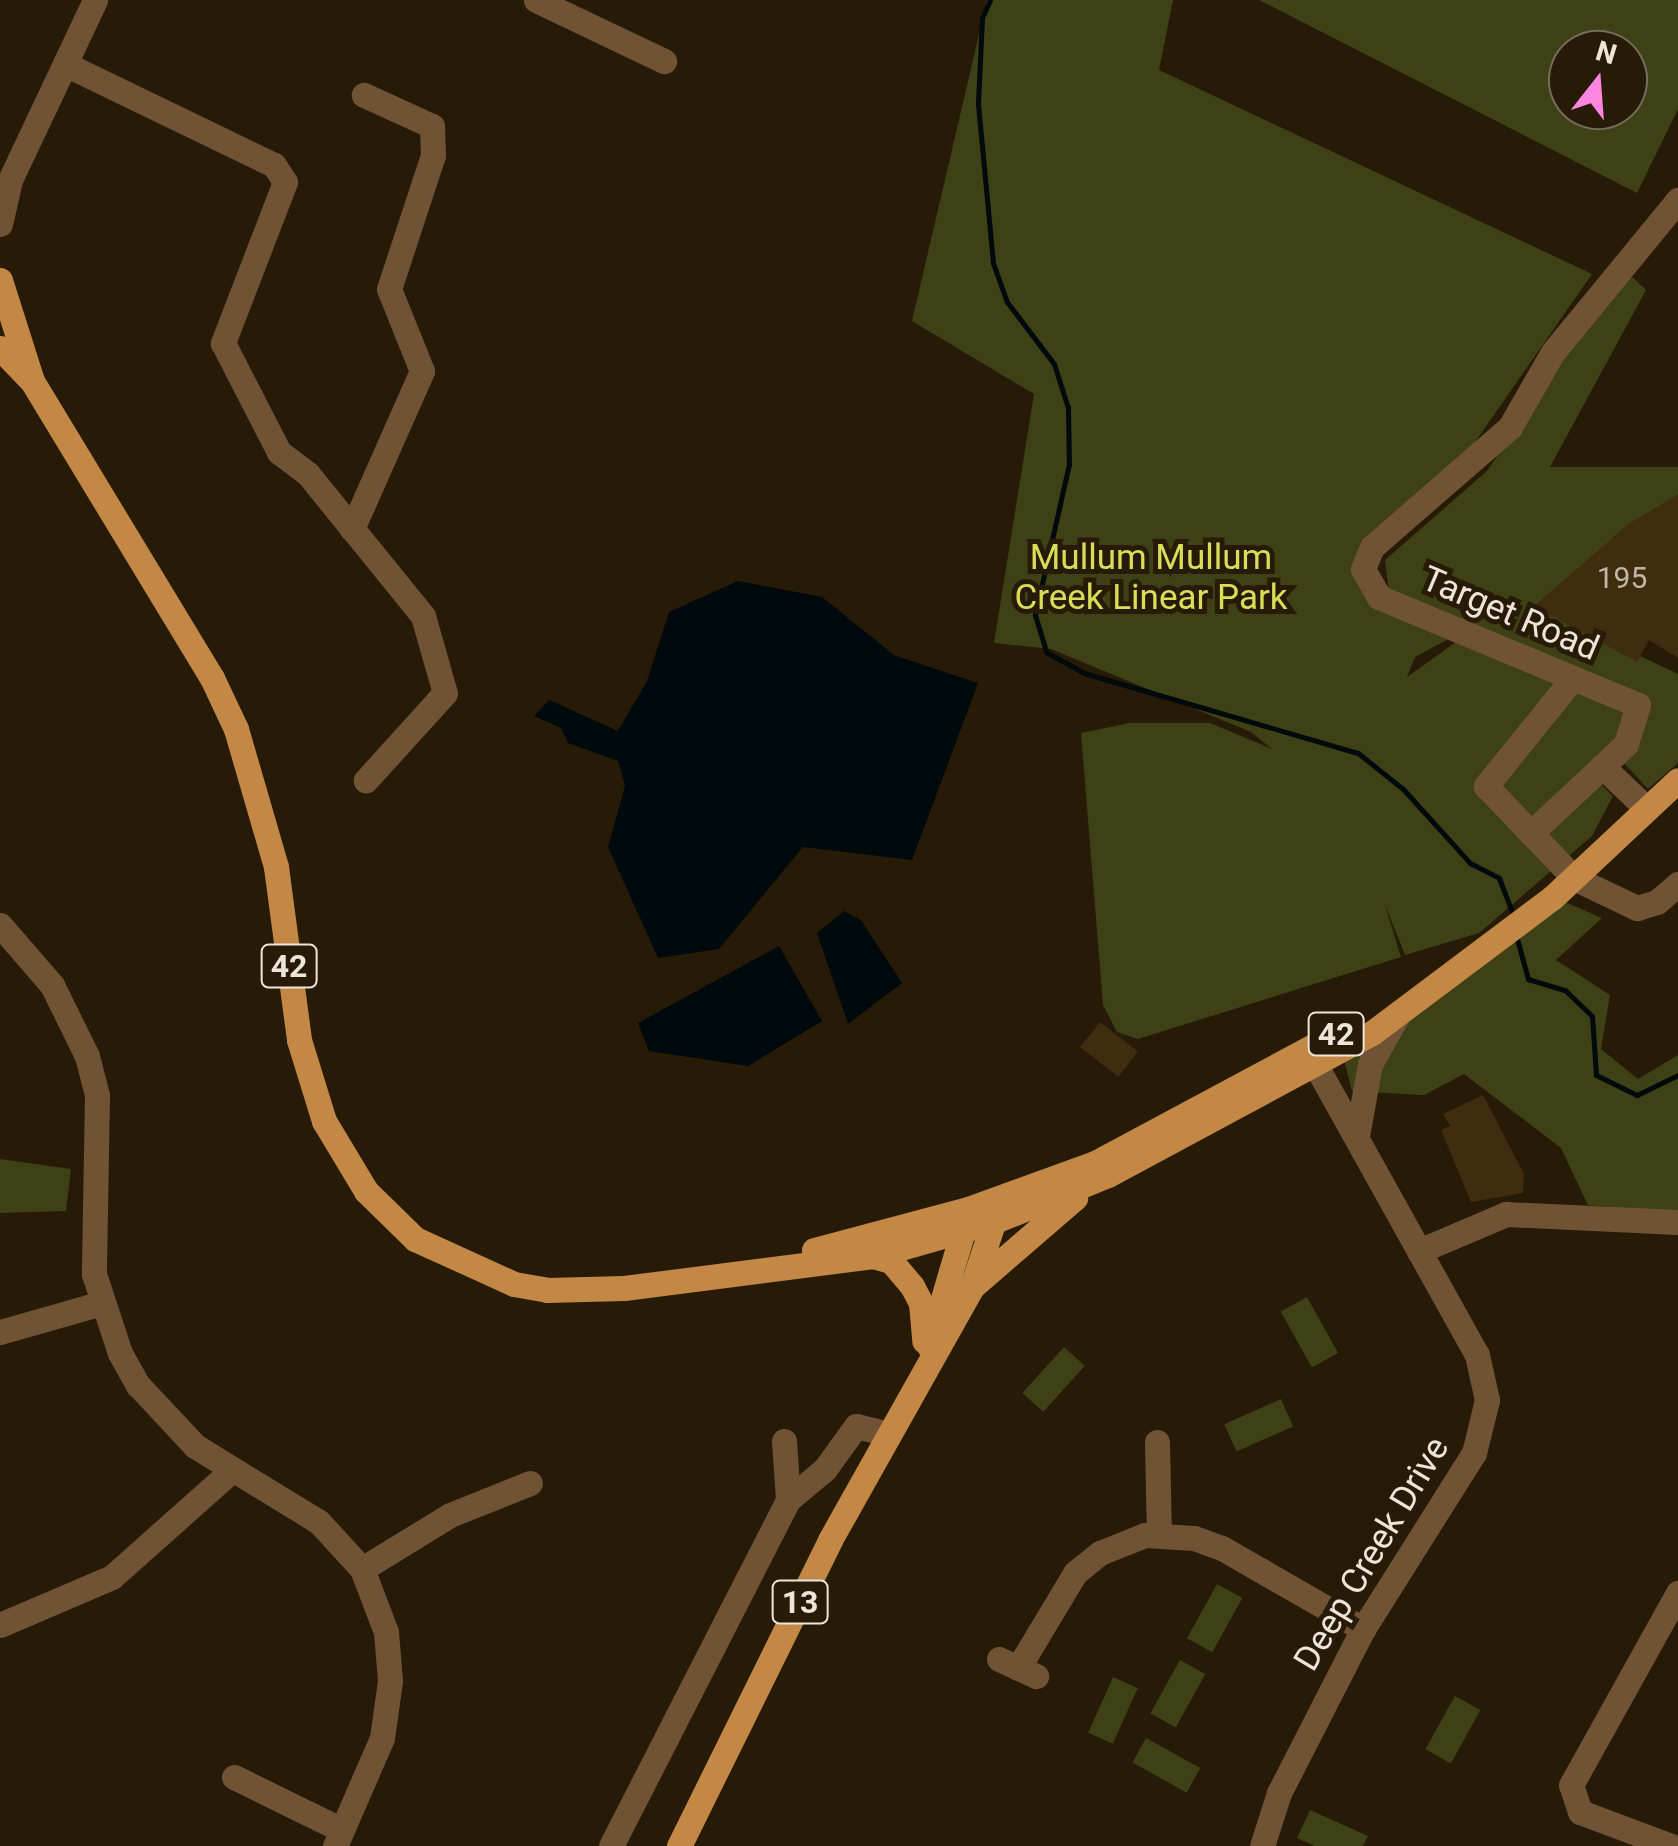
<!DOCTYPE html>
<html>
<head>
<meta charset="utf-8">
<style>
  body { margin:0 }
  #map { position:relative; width:1678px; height:1846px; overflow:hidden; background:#271b07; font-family:Roboto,sans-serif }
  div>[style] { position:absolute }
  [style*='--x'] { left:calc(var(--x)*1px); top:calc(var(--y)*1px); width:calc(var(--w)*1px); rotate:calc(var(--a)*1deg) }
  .green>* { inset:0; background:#3e4115; transform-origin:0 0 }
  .water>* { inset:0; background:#00090c }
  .stream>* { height:5px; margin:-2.5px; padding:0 2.5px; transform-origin:2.5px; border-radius:2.5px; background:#00090c }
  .building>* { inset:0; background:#402d10; transform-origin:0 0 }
  .minor>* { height:25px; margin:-12.5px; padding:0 12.5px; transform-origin:12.5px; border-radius:12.5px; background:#705335 }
  .major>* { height:25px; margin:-12.5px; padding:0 12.5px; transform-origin:12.5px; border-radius:12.5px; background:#c38846 }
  span { translate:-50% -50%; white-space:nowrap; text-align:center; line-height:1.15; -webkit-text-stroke:10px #271b07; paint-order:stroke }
  .number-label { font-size:30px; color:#c2b7a7 }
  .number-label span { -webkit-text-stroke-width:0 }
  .shield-label span { padding:2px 8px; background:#271b07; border:2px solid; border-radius:8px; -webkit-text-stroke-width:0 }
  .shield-label { font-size:32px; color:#ede5d9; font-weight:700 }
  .park-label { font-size:35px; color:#d6e057 }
  .street-label { font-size:35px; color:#ede5d9 }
  .north { position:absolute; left:1548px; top:30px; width:100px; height:100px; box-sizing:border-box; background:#271b07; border:2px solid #766c5b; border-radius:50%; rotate:17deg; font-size:28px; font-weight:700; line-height:40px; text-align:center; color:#ede5d9 }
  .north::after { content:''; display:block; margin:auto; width:35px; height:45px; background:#fe85e0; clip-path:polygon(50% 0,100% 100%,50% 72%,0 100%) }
</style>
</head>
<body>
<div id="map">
  <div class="green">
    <div style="clip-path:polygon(987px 0,1173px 0,1159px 70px,1592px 274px,1473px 445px,1362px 540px,1356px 564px,1374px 600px,1456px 635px,1415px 657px,1407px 677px,1477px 627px,1389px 593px,1385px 560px,1487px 471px,1588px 322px,1629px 274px,1646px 290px,1550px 467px,1678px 467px,1678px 495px,1629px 524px,1535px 606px,1678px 674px,1678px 763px,1648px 789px,1610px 748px,1586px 770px,1613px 796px,1592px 836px,1479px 933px,1405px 955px,1384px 902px,1401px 957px,1138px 1039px,1117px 1032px,1103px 1005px,1081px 733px,1130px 723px,1210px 723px,1272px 749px,1251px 732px,1051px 649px,994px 643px,1034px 394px,912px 321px)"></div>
    <div style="clip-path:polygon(evenodd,1259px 0,1678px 0,1678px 109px,1637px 193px,1259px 0,1568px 50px,1628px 50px,1628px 110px,1568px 110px,1568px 50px)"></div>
    <div style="clip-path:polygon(1553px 897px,1602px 918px,1556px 960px,1610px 995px,1601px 1049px,1638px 1079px,1678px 1055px,1678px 1213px,1588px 1205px,1561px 1148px,1464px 1074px,1424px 1095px,1352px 1091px,1344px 1059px)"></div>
    <div style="clip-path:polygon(0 1159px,71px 1169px,66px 1211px,0 1213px)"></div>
    <div style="left:1307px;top:1297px;width:64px;height:30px;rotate:61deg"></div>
    <div style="left:1064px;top:1347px;width:28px;height:62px;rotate:42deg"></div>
    <div style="left:1281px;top:1399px;width:30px;height:62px;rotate:66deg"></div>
    <div style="left:1217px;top:1584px;width:29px;height:62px;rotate:29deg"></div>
    <div style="left:1180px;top:1660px;width:29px;height:61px;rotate:29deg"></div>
    <div style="left:1113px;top:1677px;width:27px;height:61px;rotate:24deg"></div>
    <div style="left:1455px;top:1696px;width:29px;height:61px;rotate:29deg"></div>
    <div style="left:1146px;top:1738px;width:62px;height:28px;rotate:29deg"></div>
    <div style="clip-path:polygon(1310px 1810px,1368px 1836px,1363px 1846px,1315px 1846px,1297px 1838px)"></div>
  </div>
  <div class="water">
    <div style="clip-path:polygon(738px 581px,822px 597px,894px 655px,978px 683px,912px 860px,803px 847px,719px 949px,658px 958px,608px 847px,625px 786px,618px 761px,568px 743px,561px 728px,534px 716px,549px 700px,618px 731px,647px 681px,669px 612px)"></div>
    <div style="clip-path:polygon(844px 911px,861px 920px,902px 983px,848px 1024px,817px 933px)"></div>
    <div style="clip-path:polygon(779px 946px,822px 1021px,748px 1066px,649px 1051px,638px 1023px)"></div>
  </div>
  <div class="stream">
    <div style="--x:990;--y:0;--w:20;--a:114"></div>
    <div style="--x:982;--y:18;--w:86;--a:92.7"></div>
    <div style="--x:978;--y:104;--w:160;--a:84.6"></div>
    <div style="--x:993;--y:263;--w:41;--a:70.3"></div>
    <div style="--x:1007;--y:302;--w:78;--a:52.8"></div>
    <div style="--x:1054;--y:364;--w:46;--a:72.3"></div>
    <div style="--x:1068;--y:408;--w:56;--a:89"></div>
    <div style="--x:1069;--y:464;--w:155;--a:102.7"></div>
    <div style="--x:1035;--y:615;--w:39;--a:73"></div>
    <div style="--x:1046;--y:652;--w:43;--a:28.9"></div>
    <div style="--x:1084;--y:673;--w:285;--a:16.3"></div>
    <div style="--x:1358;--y:753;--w:58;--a:38.7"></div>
    <div style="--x:1403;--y:789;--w:100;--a:47.8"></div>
    <div style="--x:1470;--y:863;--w:33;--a:27"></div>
    <div style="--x:1499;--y:878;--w:39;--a:69"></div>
    <div style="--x:1516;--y:935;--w:46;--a:74.7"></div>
    <div style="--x:1528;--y:979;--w:39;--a:17"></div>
    <div style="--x:1565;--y:990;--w:37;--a:44"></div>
    <div style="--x:1592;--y:1016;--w:59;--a:86.1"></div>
    <div style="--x:1596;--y:1075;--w:46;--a:26"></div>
    <div style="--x:1637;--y:1095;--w:46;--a:-26"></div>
  </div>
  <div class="building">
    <div style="clip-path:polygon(1678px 495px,1678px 658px,1649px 640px,1637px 662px,1534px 606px,1629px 524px)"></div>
    <div style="left:1100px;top:1022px;width:48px;height:32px;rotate:38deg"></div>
    <div style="clip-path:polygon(1483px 1095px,1524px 1174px,1523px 1193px,1471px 1202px,1441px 1130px,1450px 1126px,1443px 1114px)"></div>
  </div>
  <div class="minor">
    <div style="--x:536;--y:0;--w:142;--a:25.5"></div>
    <div style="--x:65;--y:64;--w:232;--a:25.8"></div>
    <div style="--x:274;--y:165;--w:20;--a:57"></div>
    <div style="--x:285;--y:182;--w:173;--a:111.1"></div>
    <div style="--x:223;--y:343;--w:123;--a:62.8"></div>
    <div style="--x:279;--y:452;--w:36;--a:37"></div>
    <div style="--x:308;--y:474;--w:183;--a:51"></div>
    <div style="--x:423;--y:616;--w:80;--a:74.1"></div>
    <div style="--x:445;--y:693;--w:118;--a:132.2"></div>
    <div style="--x:0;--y:224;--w:45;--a:-77.2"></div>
    <div style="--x:10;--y:180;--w:199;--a:-64.7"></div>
    <div style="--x:352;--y:529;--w:173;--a:-66.1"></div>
    <div style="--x:422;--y:371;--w:88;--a:-111.9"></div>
    <div style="--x:389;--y:289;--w:141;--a:-71.8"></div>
    <div style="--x:433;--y:155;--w:29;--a:-92"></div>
    <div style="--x:432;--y:126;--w:75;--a:-155.5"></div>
    <div style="--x:1573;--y:678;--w:139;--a:128.9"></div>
    <div style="--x:1486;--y:786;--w:127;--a:46.3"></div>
    <div style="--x:1574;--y:878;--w:70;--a:25.5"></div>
    <div style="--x:1637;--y:908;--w:21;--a:-17"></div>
    <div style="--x:1657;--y:902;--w:28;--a:-41"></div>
    <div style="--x:1602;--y:766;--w:62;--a:43.7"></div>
    <div style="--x:1531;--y:833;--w:130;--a:-43.1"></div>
    <div style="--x:1626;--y:744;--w:41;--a:-72.9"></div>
    <div style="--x:1638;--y:705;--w:281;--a:-157.4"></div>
    <div style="--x:1379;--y:597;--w:32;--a:-120"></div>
    <div style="--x:1363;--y:569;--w:24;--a:-68"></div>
    <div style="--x:1372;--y:547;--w:183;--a:-41"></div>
    <div style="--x:1510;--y:427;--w:86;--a:-60.2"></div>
    <div style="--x:1553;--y:352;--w:197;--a:-50.6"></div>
    <div style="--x:0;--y:925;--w:79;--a:49.1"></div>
    <div style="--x:52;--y:985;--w:79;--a:63.8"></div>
    <div style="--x:87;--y:1056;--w:40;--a:75.6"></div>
    <div style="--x:97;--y:1095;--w:179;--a:91"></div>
    <div style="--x:94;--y:1274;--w:83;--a:71.8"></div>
    <div style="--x:120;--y:1353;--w:37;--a:61"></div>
    <div style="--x:138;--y:1385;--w:83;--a:46.9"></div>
    <div style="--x:195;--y:1446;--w:145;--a:31.5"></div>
    <div style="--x:319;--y:1522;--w:64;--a:47.5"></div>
    <div style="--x:362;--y:1569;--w:67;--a:69.1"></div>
    <div style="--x:386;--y:1632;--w:49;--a:85.3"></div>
    <div style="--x:390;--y:1681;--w:58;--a:98"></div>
    <div style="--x:382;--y:1738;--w:118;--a:113.5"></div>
    <div style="--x:1357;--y:1136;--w:73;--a:-79.8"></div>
    <div style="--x:1370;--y:1064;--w:59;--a:-60.4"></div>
    <div style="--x:1419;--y:1251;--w:95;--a:-23"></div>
    <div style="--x:1506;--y:1214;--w:172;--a:2.7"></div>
    <div style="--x:0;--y:1332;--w:106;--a:-15.9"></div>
    <div style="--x:784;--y:1441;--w:59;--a:86.1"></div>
    <div style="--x:1157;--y:1442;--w:93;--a:88.8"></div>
    <div style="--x:362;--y:1569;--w:103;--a:-31.5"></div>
    <div style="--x:450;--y:1515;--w:86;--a:-21.8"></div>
    <div style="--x:0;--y:1625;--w:122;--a:-23.2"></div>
    <div style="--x:112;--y:1577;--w:159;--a:-41.7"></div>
    <div style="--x:999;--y:1659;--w:41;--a:24.7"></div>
    <div style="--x:1018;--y:1668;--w:111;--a:-59"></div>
    <div style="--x:1075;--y:1573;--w:32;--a:-39"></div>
    <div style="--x:1100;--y:1553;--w:48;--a:-21.8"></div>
    <div style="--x:1145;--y:1535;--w:49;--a:3.5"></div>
    <div style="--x:1194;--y:1538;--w:30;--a:20"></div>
    <div style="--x:1222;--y:1548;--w:163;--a:29.9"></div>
    <div style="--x:234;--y:1777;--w:118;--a:26.1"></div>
    <div style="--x:611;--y:1846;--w:389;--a:-62.9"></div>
    <div style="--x:788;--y:1500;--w:48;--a:-40"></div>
    <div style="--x:825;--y:1469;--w:53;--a:-54.2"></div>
    <div style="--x:856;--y:1426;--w:32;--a:14"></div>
    <div style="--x:1262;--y:1846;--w:56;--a:-72.2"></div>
    <div style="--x:1279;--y:1793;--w:184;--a:-62.9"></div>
    <div style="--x:1363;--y:1629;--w:208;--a:-57.8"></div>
    <div style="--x:1474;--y:1453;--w:55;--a:-76.2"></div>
    <div style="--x:1487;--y:1400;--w:46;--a:-102.5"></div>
    <div style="--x:1477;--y:1355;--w:349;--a:-119.1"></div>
    <div style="--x:1671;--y:1846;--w:97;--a:-159.5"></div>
    <div style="--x:1580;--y:1812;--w:28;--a:-108"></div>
    <div style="--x:1571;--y:1785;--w:220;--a:-60.9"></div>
  </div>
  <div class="major">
    <div style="--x:0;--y:280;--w:106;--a:72.4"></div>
    <div style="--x:32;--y:381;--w:347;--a:58.8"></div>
    <div style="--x:212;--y:678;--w:56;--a:64.8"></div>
    <div style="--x:236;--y:729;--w:144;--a:73.8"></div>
    <div style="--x:276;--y:867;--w:175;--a:82.4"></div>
    <div style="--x:299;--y:1040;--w:85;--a:72.8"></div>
    <div style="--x:324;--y:1121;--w:82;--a:59"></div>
    <div style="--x:366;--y:1191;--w:69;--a:44.4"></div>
    <div style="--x:415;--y:1239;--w:109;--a:24.4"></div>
    <div style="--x:514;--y:1284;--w:34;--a:10"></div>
    <div style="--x:547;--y:1290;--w:77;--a:-1.5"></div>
    <div style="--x:624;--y:1288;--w:251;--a:-7.3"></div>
    <div style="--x:873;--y:1256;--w:127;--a:-16"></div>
    <div style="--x:995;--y:1221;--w:122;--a:-22.2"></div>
    <div style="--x:1108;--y:1175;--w:300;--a:-28.3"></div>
    <div style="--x:1372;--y:1033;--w:226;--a:-36.9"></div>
    <div style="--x:1553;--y:897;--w:171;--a:-43.1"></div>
    <div style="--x:0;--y:348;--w:42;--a:46"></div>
    <div style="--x:814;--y:1250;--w:159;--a:-14.9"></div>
    <div style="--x:968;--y:1209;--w:135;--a:-19.9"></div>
    <div style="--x:1095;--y:1163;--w:290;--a:-28.2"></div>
    <div style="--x:873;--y:1256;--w:19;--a:16"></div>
    <div style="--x:891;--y:1261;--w:33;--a:50"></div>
    <div style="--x:912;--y:1286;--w:19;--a:62"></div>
    <div style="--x:921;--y:1303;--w:38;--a:85"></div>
    <div style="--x:973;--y:1286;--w:135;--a:-40.8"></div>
    <div style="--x:929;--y:1346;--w:134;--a:-73.6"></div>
    <div style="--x:679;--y:1846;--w:341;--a:-63.7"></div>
    <div style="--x:830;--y:1540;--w:290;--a:-60.7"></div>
    <div style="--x:972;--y:1287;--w:83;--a:-71.8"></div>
  </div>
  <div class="number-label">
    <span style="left:1622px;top:578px">195</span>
  </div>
  <div class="shield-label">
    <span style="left:289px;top:966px">42</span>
    <span style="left:1336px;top:1034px">42</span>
    <span style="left:800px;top:1602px">13</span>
  </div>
  <div class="park-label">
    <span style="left:1151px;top:578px">Mullum Mullum<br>Creek Linear Park</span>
  </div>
  <div class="street-label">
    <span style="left:1510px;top:614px;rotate:23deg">Target Road</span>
    <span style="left:1372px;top:1554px;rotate:-59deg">Deep Creek Drive</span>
  </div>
  <div class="north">N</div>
</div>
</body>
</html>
